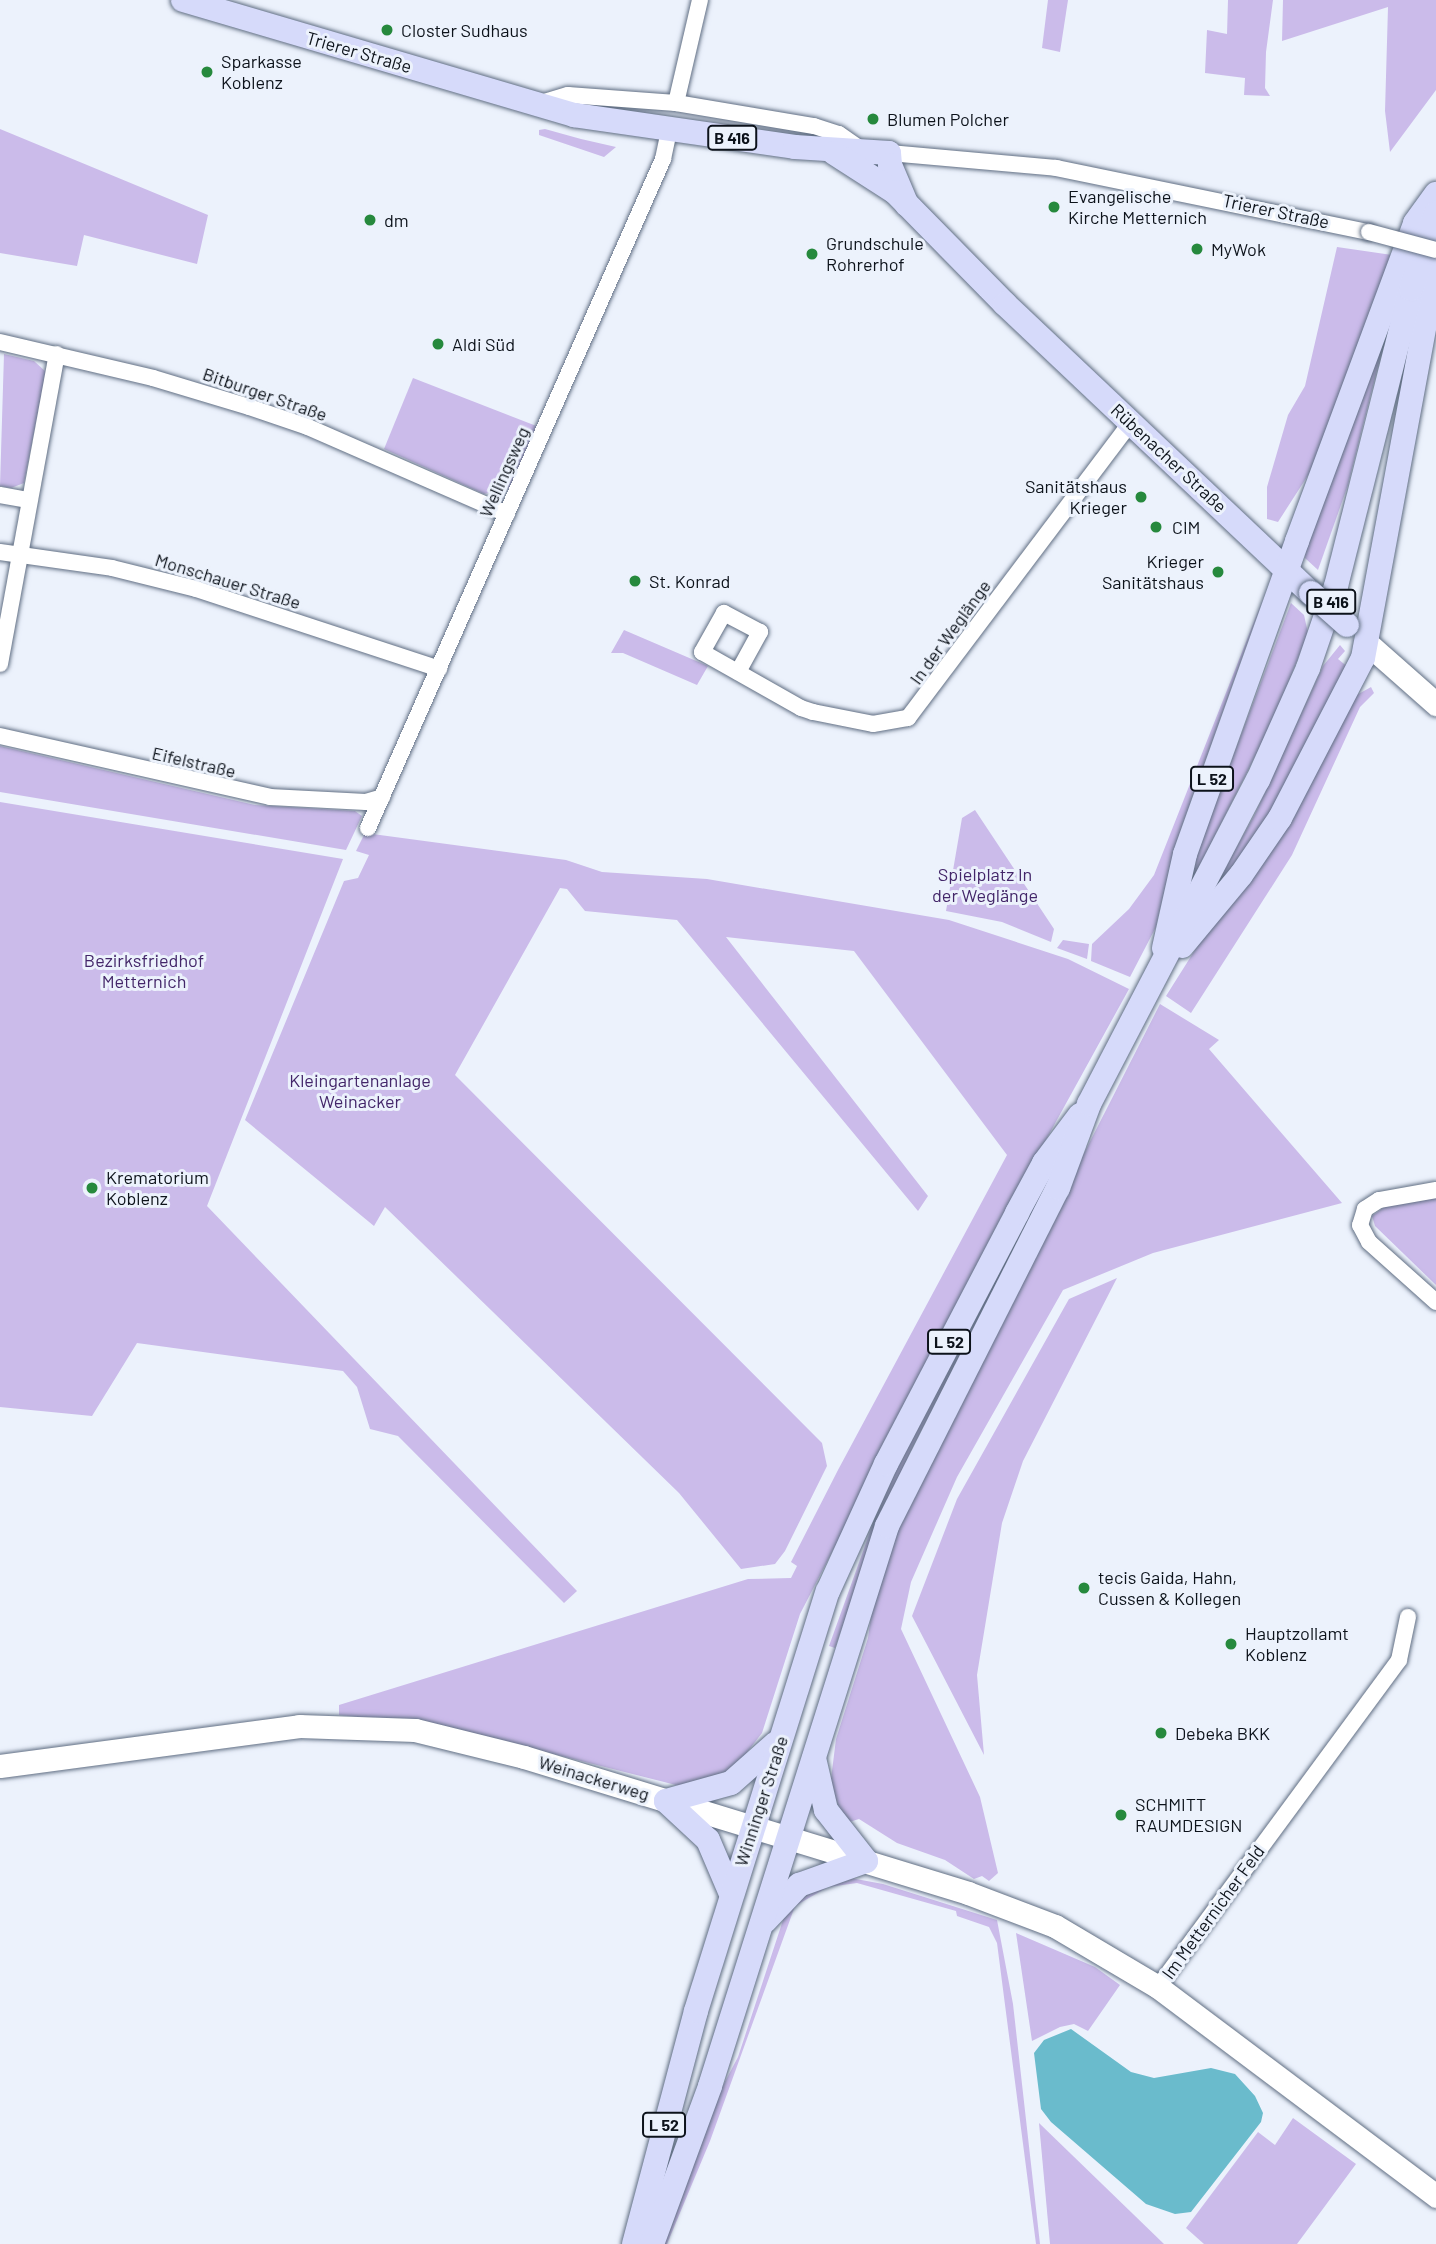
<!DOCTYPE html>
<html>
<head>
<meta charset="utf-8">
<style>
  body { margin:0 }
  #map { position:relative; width:1436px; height:2244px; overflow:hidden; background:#ecf2fc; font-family:Barlow,sans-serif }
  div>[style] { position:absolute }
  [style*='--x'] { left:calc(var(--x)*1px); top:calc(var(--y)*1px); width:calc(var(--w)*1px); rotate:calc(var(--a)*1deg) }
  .green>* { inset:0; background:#cbbbea }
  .water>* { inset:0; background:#6abbcc }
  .roads { filter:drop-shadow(0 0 2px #606e83) drop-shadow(0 0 2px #606e83) }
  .street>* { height:16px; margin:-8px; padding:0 8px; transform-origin:8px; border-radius:8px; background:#fff }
  .secondary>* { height:23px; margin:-11.5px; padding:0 11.5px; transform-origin:11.5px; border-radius:11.5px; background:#fff }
  .primary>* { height:24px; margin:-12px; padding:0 12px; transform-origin:12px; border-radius:12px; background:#d6dafa }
  .bridges { filter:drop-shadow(0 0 2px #606e83) drop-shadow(0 0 2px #606e83) }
  .street-bridge>* { height:16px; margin:-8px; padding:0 8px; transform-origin:8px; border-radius:8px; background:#fff }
  .primary-bridge>* { height:24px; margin:-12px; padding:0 12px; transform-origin:12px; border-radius:12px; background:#d6dafa }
  .dots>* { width:19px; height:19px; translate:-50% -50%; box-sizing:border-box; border:4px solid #ecf2fc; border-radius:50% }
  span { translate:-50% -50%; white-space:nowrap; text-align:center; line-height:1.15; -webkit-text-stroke:6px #ecf2fc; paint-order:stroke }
  .shield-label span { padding:2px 5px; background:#ecf2fc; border:2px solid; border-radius:5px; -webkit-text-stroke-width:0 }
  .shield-label { font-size:16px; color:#0d131b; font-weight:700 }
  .poi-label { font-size:18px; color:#0d131b }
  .left { translate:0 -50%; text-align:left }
  .right { translate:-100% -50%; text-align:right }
  .street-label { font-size:18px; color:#0d131b }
  .park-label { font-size:18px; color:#432669 }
</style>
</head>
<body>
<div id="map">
  <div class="green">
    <div style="clip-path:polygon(1048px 0,1068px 0,1060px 52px,1042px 48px)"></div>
    <div style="clip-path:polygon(1228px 0,1273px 0,1266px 52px,1265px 88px,1270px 96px,1244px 95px,1245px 78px,1205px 73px,1207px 30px,1227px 34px)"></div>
    <div style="clip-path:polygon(1283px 0,1436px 0,1436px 90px,1390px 152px,1385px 111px,1388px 7px,1282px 41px)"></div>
    <div style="clip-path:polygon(0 129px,208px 215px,197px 264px,84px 235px,77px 266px,0 253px)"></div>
    <div style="clip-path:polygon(545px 129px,581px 139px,616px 147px,604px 157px,539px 135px,539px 130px)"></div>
    <div style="clip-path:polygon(1337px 247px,1392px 255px,1323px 452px,1278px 522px,1267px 519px,1267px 487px,1288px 415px,1305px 386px)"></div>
    <div style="clip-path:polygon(1385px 338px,1348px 485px,1318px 570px,1305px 558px,1306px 543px)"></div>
    <div style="clip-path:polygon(4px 354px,34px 361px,46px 372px,24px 483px,11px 488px,0 486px)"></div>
    <div style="clip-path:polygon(413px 378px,539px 427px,510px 488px,484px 494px,384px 449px)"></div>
    <div style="clip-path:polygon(1263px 599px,1175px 846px,1156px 927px,1130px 977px,1091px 961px,1092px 944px,1129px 909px,1154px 875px)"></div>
    <div style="clip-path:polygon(1291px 603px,1304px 615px,1308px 633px,1274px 719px,1190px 885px,1197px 851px)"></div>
    <div style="clip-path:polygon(624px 630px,708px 666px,697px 685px,623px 653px,611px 653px)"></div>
    <div style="clip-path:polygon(1340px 645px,1345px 651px,1338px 659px,1349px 668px,1270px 821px,1203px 907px,1254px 816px,1323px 666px)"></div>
    <div style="clip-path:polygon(1371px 687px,1374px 693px,1360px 707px,1292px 855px,1191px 1013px,1166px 996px,1355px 696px)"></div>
    <div style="clip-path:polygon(0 746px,255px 805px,355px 811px,362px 816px,346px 850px,0 792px)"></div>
    <div style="clip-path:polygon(0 802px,343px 859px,207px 1206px,577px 1591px,564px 1603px,398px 1436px,370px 1429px,357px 1387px,343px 1371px,137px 1343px,92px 1416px,0 1407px)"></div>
    <div style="clip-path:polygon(975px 810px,1054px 929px,1051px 942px,1002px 922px,946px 911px,962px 818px)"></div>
    <div style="clip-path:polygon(365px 833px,566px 860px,602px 872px,707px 879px,949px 920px,1068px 959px,1129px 989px,1036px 1158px,800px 1614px,762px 1733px,731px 1773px,692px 1786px,676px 1785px,443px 1726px,339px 1715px,339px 1705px,748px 1579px,791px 1578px,797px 1566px,791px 1562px,838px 1470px,1007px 1155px,854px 951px,726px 937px,928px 1196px,918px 1211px,677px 920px,585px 911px,567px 889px,560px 888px,455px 1075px,822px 1443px,827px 1466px,785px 1551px,775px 1564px,741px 1569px,679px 1493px,385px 1207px,374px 1226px,245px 1120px,344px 881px,358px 878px,369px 855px,356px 851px)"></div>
    <div style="clip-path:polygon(1063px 940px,1089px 944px,1087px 959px,1057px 948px)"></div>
    <div style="clip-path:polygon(1160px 1004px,1219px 1040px,1209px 1049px,1342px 1203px,1153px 1253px,1063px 1290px,957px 1477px,911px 1582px,901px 1629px,980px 1797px,998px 1873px,989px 1881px,982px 1876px,974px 1879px,945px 1860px,897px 1843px,859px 1819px,846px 1823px,830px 1787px,836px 1739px,868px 1638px,874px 1594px,906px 1503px)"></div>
    <div style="clip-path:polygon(1045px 1183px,1044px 1196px,912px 1448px,880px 1519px,835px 1648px,829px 1646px,875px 1518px,907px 1446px)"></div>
    <div style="clip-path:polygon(1436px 1194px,1436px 1285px,1375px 1226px,1372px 1216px,1390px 1203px)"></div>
    <div style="clip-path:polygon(1117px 1278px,1023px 1461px,1002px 1523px,977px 1675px,984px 1755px,912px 1616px,957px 1499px,1065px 1306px,1069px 1299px)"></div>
    <div style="clip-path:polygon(845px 1877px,883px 1884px,997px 1920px,1013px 2004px,1040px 2244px,1036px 2244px,997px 1943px,989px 1927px,957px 1916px,956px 1911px,857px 1883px,828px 1887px,795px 1906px,710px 2141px,667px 2244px,659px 2244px,718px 2095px,738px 2057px,785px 1914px,799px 1894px)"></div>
    <div style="clip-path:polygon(1016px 1933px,1095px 1967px,1120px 1985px,1088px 2031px,1074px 2024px,1060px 2027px,1032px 2041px)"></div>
    <div style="clip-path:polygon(1293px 2118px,1356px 2164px,1297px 2244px,1204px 2244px,1186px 2228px,1258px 2132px,1275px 2145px)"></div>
    <div style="clip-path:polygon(1039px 2123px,1164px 2244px,1050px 2244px)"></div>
  </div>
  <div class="water">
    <div style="clip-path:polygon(1071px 2029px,1131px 2072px,1154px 2078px,1211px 2068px,1235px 2074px,1255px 2096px,1263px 2113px,1261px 2122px,1191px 2212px,1175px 2214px,1146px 2204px,1051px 2122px,1041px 2109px,1034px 2053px,1044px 2040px)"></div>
  </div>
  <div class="roads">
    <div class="street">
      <div style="--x:676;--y:103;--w:106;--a:-76.9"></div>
      <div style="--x:538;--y:104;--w:31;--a:-17"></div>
      <div style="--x:568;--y:95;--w:108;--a:4.2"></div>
      <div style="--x:676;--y:103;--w:140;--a:9.5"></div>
      <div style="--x:814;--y:126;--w:26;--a:18"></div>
      <div style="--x:839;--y:134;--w:28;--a:35"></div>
      <div style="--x:889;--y:153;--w:168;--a:5.1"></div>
      <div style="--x:1056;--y:168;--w:319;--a:11.6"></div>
      <div style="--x:0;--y:342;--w:157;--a:13.2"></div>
      <div style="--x:153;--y:378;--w:100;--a:16.8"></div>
      <div style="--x:249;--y:407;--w:62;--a:18.7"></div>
      <div style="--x:308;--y:427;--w:217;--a:23.6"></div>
      <div style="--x:0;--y:495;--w:29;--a:10"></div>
      <div style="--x:0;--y:552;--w:113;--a:8.1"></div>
      <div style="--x:112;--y:568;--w:87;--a:14"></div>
      <div style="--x:196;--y:589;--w:256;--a:18.2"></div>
      <div style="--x:0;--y:664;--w:315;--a:-79.6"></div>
      <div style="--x:738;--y:672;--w:46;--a:-61.2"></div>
      <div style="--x:760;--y:632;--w:41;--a:-152.2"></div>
      <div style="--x:724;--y:613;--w:45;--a:119.4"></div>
      <div style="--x:702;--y:652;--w:114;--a:29.5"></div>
      <div style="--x:801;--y:708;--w:13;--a:18"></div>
      <div style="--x:813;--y:712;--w:61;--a:11.3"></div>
      <div style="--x:873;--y:724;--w:36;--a:-10"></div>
      <div style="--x:908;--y:718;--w:371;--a:-53"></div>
      <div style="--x:0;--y:736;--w:277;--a:12.7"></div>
      <div style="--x:270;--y:797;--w:96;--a:3"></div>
      <div style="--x:366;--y:802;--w:17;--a:-17"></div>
      <div style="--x:368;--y:828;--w:731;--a:-66.2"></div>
      <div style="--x:663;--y:159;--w:30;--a:-78"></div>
      <div style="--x:1436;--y:1190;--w:58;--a:170"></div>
      <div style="--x:1379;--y:1200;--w:17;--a:147"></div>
      <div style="--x:1365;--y:1209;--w:17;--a:107"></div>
      <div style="--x:1360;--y:1225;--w:19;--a:62"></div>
      <div style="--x:1369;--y:1242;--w:90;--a:41.8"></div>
      <div style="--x:1158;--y:1987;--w:406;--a:-53.6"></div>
      <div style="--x:1399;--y:1660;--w:44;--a:-78.2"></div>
    </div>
    <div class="secondary">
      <div style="--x:1368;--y:644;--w:91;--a:41.4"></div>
      <div style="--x:0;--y:1766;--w:302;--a:-7.6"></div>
      <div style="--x:299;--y:1726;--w:116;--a:2"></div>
      <div style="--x:415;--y:1730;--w:112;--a:13.9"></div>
      <div style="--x:524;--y:1757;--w:464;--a:17"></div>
      <div style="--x:968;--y:1893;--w:93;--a:20.8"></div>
      <div style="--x:1055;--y:1926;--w:120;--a:30.6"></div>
      <div style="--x:1158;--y:1987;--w:348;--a:36.9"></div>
    </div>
    <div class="primary">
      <div style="--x:183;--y:0;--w:408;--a:16.4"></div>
      <div style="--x:574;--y:115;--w:223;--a:8.2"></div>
      <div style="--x:795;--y:147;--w:94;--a:3.7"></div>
      <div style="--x:889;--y:153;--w:12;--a:85"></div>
      <div style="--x:890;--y:165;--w:43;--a:67"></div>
      <div style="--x:834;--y:153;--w:72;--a:32.6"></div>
      <div style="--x:895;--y:192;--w:157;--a:45.5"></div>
      <div style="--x:1005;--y:304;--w:421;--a:43.4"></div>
      <div style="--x:1182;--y:946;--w:92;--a:-50.3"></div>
      <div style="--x:1241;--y:875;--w:69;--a:-55.6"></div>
      <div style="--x:1280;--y:818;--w:180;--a:-62.6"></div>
      <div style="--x:1363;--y:658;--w:402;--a:-79.5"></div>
      <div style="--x:1164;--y:948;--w:96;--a:-77.4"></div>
      <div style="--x:1185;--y:854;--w:332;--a:-70.3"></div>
      <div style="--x:1297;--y:541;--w:339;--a:-69.6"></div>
      <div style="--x:1415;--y:223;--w:36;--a:-54"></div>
      <div style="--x:666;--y:1801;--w:67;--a:-15.5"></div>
      <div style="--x:731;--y:1783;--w:60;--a:-41.6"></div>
      <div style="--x:666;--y:1801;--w:57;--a:42.9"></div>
      <div style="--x:708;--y:1840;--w:59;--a:66.9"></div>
      <div style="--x:765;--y:1921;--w:50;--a:-46.6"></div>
      <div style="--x:799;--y:1885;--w:71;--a:-19.7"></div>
      <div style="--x:866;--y:1861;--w:65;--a:-128.1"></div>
      <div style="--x:826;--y:1810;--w:53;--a:-103"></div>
      <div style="--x:634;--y:2244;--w:241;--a:-75.1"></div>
      <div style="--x:696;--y:2011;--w:440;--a:-72.6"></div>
      <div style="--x:828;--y:1591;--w:140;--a:-65.5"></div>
      <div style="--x:886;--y:1464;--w:283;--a:-62.4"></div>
      <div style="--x:1017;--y:1213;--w:57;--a:-61.6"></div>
      <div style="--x:1044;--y:1163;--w:60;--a:-53.1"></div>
      <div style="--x:652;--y:2244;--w:168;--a:-69.8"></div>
      <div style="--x:710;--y:2086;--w:587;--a:-72.46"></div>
      <div style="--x:887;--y:1526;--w:379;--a:-63.2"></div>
      <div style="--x:1058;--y:1188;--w:90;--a:-69.7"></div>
      <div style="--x:1089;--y:1104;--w:365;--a:-62.5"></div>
      <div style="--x:1258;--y:780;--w:123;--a:-65.9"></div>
      <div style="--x:1308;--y:668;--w:87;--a:-71.1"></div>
      <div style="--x:1336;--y:586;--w:306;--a:-75.8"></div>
      <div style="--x:1411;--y:289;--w:80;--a:-71.8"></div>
    </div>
  </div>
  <div class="bridges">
    <div class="street-bridge">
      <div style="--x:1369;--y:232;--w:69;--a:15"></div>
    </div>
    <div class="primary-bridge">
      <div style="--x:1311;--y:593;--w:48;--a:41.6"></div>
    </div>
  </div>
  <div class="dots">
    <div style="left:387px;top:30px;background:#26893d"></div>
    <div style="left:207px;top:72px;background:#26893d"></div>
    <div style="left:873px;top:119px;background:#26893d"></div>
    <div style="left:1054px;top:207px;background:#26893d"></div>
    <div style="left:370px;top:220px;background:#26893d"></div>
    <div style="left:1197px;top:249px;background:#26893d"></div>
    <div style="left:812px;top:254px;background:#26893d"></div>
    <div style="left:438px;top:344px;background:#26893d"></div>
    <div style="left:1141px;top:497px;background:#26893d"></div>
    <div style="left:1156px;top:527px;background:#26893d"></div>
    <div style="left:1218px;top:572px;background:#26893d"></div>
    <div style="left:635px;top:581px;background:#26893d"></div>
    <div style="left:92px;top:1188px;background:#26893d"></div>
    <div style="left:1084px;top:1588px;background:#26893d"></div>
    <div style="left:1231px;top:1644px;background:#26893d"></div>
    <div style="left:1161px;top:1733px;background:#26893d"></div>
    <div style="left:1121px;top:1815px;background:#26893d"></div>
  </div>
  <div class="shield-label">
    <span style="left:732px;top:138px">B 416</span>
    <span style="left:1331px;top:602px">B 416</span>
    <span style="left:1212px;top:779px">L 52</span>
    <span style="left:949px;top:1342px">L 52</span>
    <span style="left:664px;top:2125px">L 52</span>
  </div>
  <div class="poi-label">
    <span class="left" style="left:401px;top:30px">Closter Sudhaus</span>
    <span class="left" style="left:221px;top:72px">Sparkasse<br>Koblenz</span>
    <span class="left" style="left:887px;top:119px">Blumen Polcher</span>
    <span class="left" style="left:1068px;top:207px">Evangelische<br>Kirche Metternich</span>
    <span class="left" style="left:384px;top:220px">dm</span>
    <span class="left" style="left:826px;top:254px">Grundschule<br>Rohrerhof</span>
    <span class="left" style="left:1211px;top:249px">MyWok</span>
    <span class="left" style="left:452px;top:344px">Aldi Süd</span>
    <span class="right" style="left:1127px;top:497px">Sanitätshaus<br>Krieger</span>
    <span class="left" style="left:1172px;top:527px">CIM</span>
    <span class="right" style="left:1204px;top:572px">Krieger<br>Sanitätshaus</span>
    <span class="left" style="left:649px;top:581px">St. Konrad</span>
    <span class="left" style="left:106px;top:1188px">Krematorium<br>Koblenz</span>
    <span class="left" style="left:1098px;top:1588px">tecis Gaida, Hahn,<br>Cussen &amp; Kollegen</span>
    <span class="left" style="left:1245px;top:1644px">Hauptzollamt<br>Koblenz</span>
    <span class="left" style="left:1175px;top:1733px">Debeka BKK</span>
    <span class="left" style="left:1135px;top:1815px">SCHMITT<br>RAUMDESIGN</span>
  </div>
  <div class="street-label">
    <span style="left:359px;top:52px;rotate:16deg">Trierer Straße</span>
    <span style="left:1276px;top:211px;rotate:12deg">Trierer Straße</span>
    <span style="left:265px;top:394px;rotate:19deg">Bitburger Straße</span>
    <span style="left:1169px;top:458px;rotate:43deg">Rübenacher Straße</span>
    <span style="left:504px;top:472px;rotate:-66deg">Wellingsweg</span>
    <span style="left:228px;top:581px;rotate:17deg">Monschauer Straße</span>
    <span style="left:950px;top:632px;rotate:-54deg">In der Weglänge</span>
    <span style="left:194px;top:762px;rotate:13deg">Eifelstraße</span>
    <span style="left:594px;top:1778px;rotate:17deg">Weinackerweg</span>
    <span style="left:761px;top:1801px;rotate:-72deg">Winninger Straße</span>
    <span style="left:1213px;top:1912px;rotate:-54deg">Im Metternicher Feld</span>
  </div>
  <div class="park-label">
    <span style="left:985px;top:885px">Spielplatz In<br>der Weglänge</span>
    <span style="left:144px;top:971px">Bezirksfriedhof<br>Metternich</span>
    <span style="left:360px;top:1091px">Kleingartenanlage<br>Weinacker</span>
  </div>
</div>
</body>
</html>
